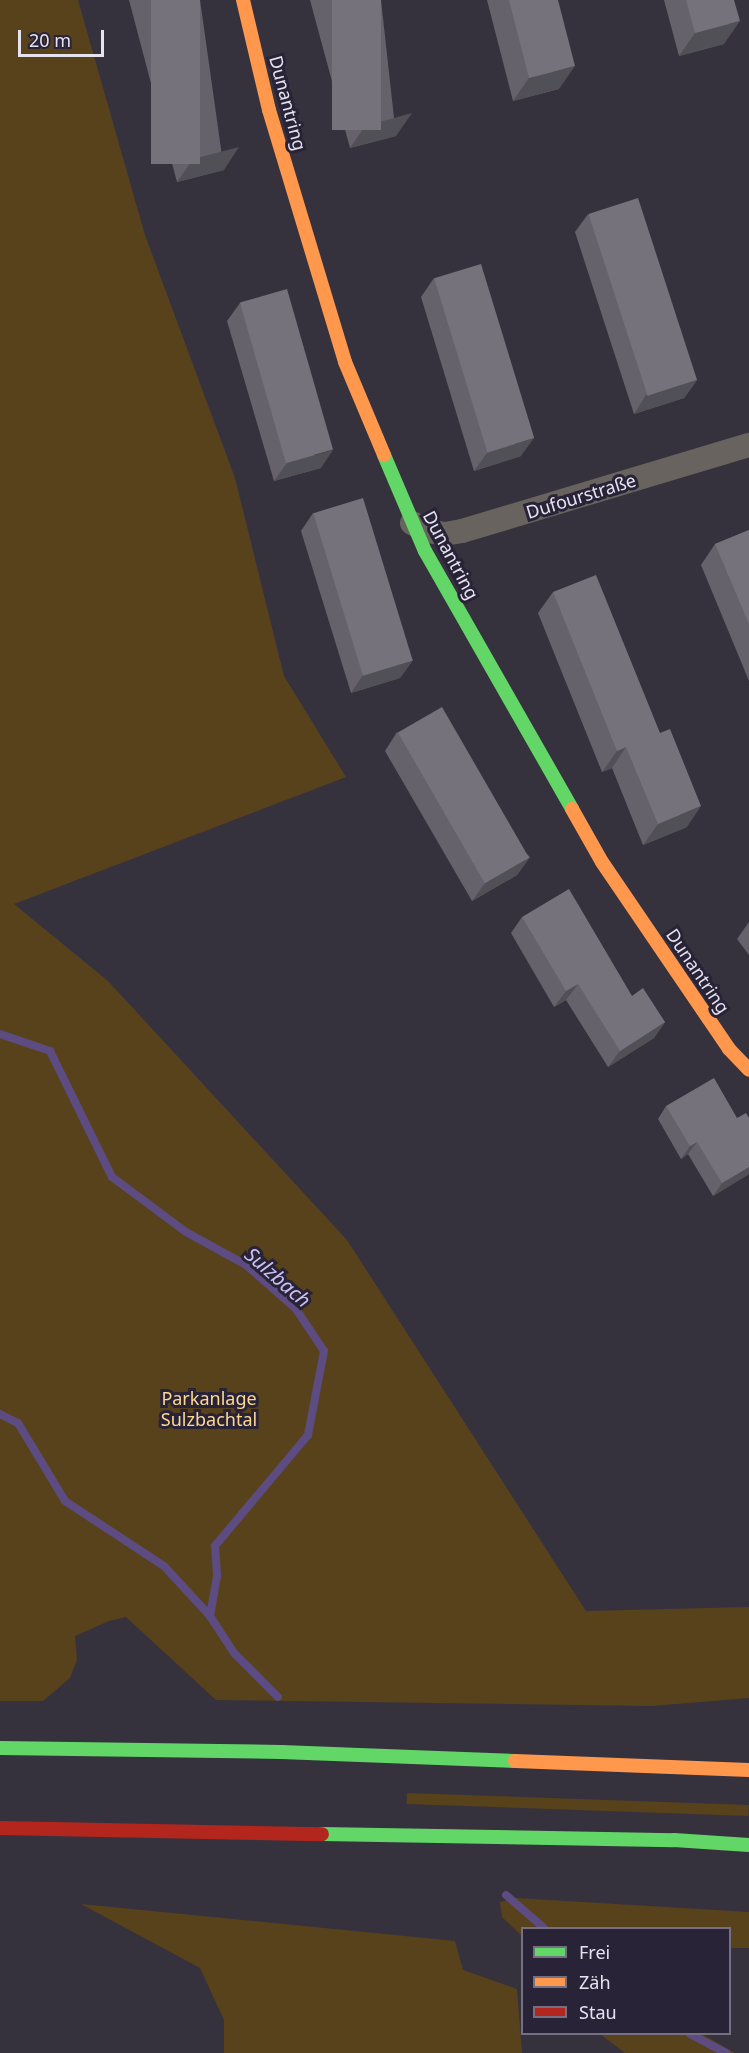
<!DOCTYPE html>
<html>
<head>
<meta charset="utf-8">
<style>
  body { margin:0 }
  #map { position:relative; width:749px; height:2053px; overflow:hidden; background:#35323d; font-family:"Noto Sans",sans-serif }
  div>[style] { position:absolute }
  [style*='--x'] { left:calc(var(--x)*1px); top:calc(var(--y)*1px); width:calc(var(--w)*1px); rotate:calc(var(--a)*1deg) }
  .green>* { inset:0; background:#58421c; transform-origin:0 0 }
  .stream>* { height:8px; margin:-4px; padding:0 4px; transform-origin:4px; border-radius:4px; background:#5c4c82 }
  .street>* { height:24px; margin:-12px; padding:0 12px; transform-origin:12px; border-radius:12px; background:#68635e }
  .fast>* { height:14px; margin:-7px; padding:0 7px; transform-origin:7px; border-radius:7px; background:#63d668 }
  .slow>* { height:14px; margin:-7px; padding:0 7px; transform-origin:7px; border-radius:7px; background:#ff974d }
  .jam>* { height:14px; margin:-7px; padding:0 7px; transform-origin:7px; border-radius:7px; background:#b3261e }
  .wall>* { inset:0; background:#65626b }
  .shaded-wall>* { inset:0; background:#525057 }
  .building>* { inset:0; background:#75727c; transform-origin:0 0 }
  span { translate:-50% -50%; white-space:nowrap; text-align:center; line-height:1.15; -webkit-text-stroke:6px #282337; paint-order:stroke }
  .street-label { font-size:18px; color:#e6e3f1 }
  .park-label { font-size:18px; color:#fed791 }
  .water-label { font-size:20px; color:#ccbff4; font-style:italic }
  .legend { position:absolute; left:521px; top:1927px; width:210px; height:108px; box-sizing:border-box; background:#282337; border:2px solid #747081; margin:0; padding:8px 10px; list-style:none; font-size:18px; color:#e6e3f1 }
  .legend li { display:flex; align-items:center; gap:12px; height:30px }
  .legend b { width:30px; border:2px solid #747081 }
  .scale { position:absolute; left:18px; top:30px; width:86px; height:27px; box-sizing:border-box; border:3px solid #e6e3f1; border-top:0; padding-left:8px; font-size:18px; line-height:21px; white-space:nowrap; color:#e6e3f1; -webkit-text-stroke:4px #282337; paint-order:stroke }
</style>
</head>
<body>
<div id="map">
  <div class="green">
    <div style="clip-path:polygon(0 0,78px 0,145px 235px,235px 478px,284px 676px,346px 777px,14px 904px,108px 981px,347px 1240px,586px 1611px,749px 1607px,749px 1698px,652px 1706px,216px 1700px,126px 1617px,109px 1621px,75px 1636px,77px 1660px,70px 1678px,43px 1701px,0 1701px)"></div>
    <div style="left:407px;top:1793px;width:342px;height:11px;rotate:2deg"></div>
    <div style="clip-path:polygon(516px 1898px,749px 1912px,749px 1948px,730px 1948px,730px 1928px,522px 1928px,522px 1936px,502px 1917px,500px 1902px)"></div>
    <div style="clip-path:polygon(81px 1904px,455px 1941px,463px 1970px,517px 1989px,522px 2053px,224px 2053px,224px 2020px,200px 1968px)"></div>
    <div style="clip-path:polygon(600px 2034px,702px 2034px,735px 2053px,625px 2053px)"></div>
  </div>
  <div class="stream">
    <div style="--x:0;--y:1034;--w:53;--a:18.8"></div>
    <div style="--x:50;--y:1051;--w:140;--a:63.8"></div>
    <div style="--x:112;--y:1177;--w:92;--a:36.6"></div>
    <div style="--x:186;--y:1232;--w:68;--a:28.8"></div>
    <div style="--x:246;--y:1265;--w:67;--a:41.3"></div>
    <div style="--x:296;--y:1309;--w:50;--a:56.3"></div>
    <div style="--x:324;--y:1351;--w:86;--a:100.8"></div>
    <div style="--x:308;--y:1435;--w:145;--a:130"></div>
    <div style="--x:215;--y:1546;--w:30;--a:86"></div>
    <div style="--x:217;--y:1576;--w:41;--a:99.9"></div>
    <div style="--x:210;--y:1616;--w:44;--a:57"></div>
    <div style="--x:234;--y:1653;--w:62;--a:45"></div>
    <div style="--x:0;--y:1414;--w:20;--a:27"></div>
    <div style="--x:18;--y:1423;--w:91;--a:58.9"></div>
    <div style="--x:65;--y:1501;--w:118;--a:33.3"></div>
    <div style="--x:164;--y:1566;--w:68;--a:47.4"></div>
    <div style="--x:506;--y:1895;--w:50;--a:41"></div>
    <div style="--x:690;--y:2034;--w:41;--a:27.8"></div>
  </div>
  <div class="street">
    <div style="--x:412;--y:523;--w:18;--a:27"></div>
    <div style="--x:428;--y:531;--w:17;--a:10"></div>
    <div style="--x:445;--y:534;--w:17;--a:-10"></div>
    <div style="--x:462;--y:531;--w:300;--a:-16.7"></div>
  </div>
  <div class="fast">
    <div style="--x:384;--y:455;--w:104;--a:66.9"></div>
    <div style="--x:425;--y:551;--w:297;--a:60.3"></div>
    <div style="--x:0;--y:1748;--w:281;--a:0.8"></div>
    <div style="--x:281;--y:1752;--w:234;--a:2.2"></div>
    <div style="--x:322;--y:1834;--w:352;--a:1"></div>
    <div style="--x:674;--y:1840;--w:75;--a:3.8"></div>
  </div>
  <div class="slow">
    <div style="--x:243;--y:0;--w:113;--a:76.7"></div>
    <div style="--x:269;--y:110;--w:263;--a:73.2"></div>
    <div style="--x:345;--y:362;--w:101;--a:67.2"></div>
    <div style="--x:572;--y:809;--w:61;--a:60.5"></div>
    <div style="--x:602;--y:862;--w:226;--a:55.8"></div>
    <div style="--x:729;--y:1049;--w:29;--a:46"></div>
    <div style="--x:515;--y:1761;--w:234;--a:2.2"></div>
  </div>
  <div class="jam">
    <div style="--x:0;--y:1828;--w:322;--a:1.1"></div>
  </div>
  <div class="wall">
    <div style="clip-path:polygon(129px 0,200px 0,224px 170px,177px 182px)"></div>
    <div style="clip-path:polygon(310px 0,381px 0,396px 136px,350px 148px)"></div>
    <div style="clip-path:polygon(487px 0,558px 0,559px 89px,513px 101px)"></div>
    <div style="clip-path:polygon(664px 0,734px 0,724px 44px,679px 56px)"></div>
    <div style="clip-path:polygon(588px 214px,697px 380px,684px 398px,634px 414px,575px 232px)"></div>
    <div style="clip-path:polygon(434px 278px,521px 456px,474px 471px,421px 297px)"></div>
    <div style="clip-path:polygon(240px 303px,321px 468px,274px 481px,227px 321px)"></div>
    <div style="clip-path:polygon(313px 513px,413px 660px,400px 678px,351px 693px,301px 531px)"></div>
    <div style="clip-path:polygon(749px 530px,749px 681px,701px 565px,715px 544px)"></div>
    <div style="clip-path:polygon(553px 592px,687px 827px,643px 845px,612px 768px,602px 772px,538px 613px)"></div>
    <div style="clip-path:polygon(397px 732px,530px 857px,517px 875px,472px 901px,385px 751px)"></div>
    <div style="clip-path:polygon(522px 917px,632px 996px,665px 1022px,654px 1038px,608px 1067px,566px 1000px,554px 1007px,511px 933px)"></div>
    <div style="clip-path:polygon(749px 922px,749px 955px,737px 939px)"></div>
    <div style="clip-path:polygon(666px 1106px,737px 1118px,749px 1174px,713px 1196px,688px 1154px,681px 1159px,658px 1119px)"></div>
  </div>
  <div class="shaded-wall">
    <div style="clip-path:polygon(740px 21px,724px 44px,679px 56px,695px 33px)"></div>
    <div style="clip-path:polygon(575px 66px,559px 89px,513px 101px,529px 78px)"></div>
    <div style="clip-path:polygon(412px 113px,396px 136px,350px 148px,365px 126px)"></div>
    <div style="clip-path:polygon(239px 147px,224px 170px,177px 182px,193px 159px)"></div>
    <div style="clip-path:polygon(697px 380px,684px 398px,634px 414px,646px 395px)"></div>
    <div style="clip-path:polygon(534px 438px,521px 456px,474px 471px,487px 453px)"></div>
    <div style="clip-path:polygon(333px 450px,321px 468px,274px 481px,287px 463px)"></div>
    <div style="clip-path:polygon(413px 660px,400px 678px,351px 693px,363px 675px)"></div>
    <div style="clip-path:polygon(626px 747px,612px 768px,602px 772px,617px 751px)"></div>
    <div style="clip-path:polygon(701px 806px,687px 827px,643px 845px,658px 824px)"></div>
    <div style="clip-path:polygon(530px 857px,517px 875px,472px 901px,485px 883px)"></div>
    <div style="clip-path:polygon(578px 984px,566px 1000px,554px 1007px,566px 991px)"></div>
    <div style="clip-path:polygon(665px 1022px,654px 1038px,608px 1067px,620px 1051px)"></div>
    <div style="clip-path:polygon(697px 1142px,688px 1154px,681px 1159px,690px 1146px)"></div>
    <div style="clip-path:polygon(749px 1167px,749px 1174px,713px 1196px,722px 1183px)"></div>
  </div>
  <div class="building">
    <div style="left:151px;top:0;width:49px;height:164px"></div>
    <div style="left:332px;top:0;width:49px;height:130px"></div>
    <div style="clip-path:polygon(509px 0,558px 0,575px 66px,529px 78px)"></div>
    <div style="clip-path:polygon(686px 0,734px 0,740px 21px,695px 33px)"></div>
    <div style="left:638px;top:198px;width:191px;height:52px;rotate:72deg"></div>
    <div style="left:481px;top:264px;width:182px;height:49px;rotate:73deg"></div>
    <div style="left:287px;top:289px;width:167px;height:49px;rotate:74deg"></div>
    <div style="left:363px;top:498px;width:170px;height:52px;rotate:73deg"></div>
    <div style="clip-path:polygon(749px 530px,749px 624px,715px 544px)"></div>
    <div style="clip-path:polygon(596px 575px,660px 733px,670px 729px,701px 806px,658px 824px,626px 747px,617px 751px,553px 592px)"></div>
    <div style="left:442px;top:707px;width:174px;height:51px;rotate:60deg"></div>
    <div style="clip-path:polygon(569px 889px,632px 996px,643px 988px,665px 1022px,620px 1051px,578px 984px,566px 991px,522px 917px)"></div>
    <div style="clip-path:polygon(714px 1078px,737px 1118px,746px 1113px,749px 1118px,749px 1167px,722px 1183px,697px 1142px,690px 1146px,666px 1106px)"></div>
  </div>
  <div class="street-label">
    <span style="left:288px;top:103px;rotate:75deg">Dunantring</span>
    <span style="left:581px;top:496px;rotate:-17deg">Dufourstraße</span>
    <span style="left:451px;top:555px;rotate:62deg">Dunantring</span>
    <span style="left:698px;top:971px;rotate:56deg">Dunantring</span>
  </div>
  <div class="park-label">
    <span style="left:209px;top:1409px">Parkanlage<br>Sulzbachtal</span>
  </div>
  <div class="water-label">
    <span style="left:278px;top:1277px;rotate:41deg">Sulzbach</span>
  </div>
  <ul class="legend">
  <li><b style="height:8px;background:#63d668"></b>Frei</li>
  <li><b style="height:8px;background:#ff974d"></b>Zäh</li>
  <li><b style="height:8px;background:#b3261e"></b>Stau</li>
  </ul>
  <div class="scale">20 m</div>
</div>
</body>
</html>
